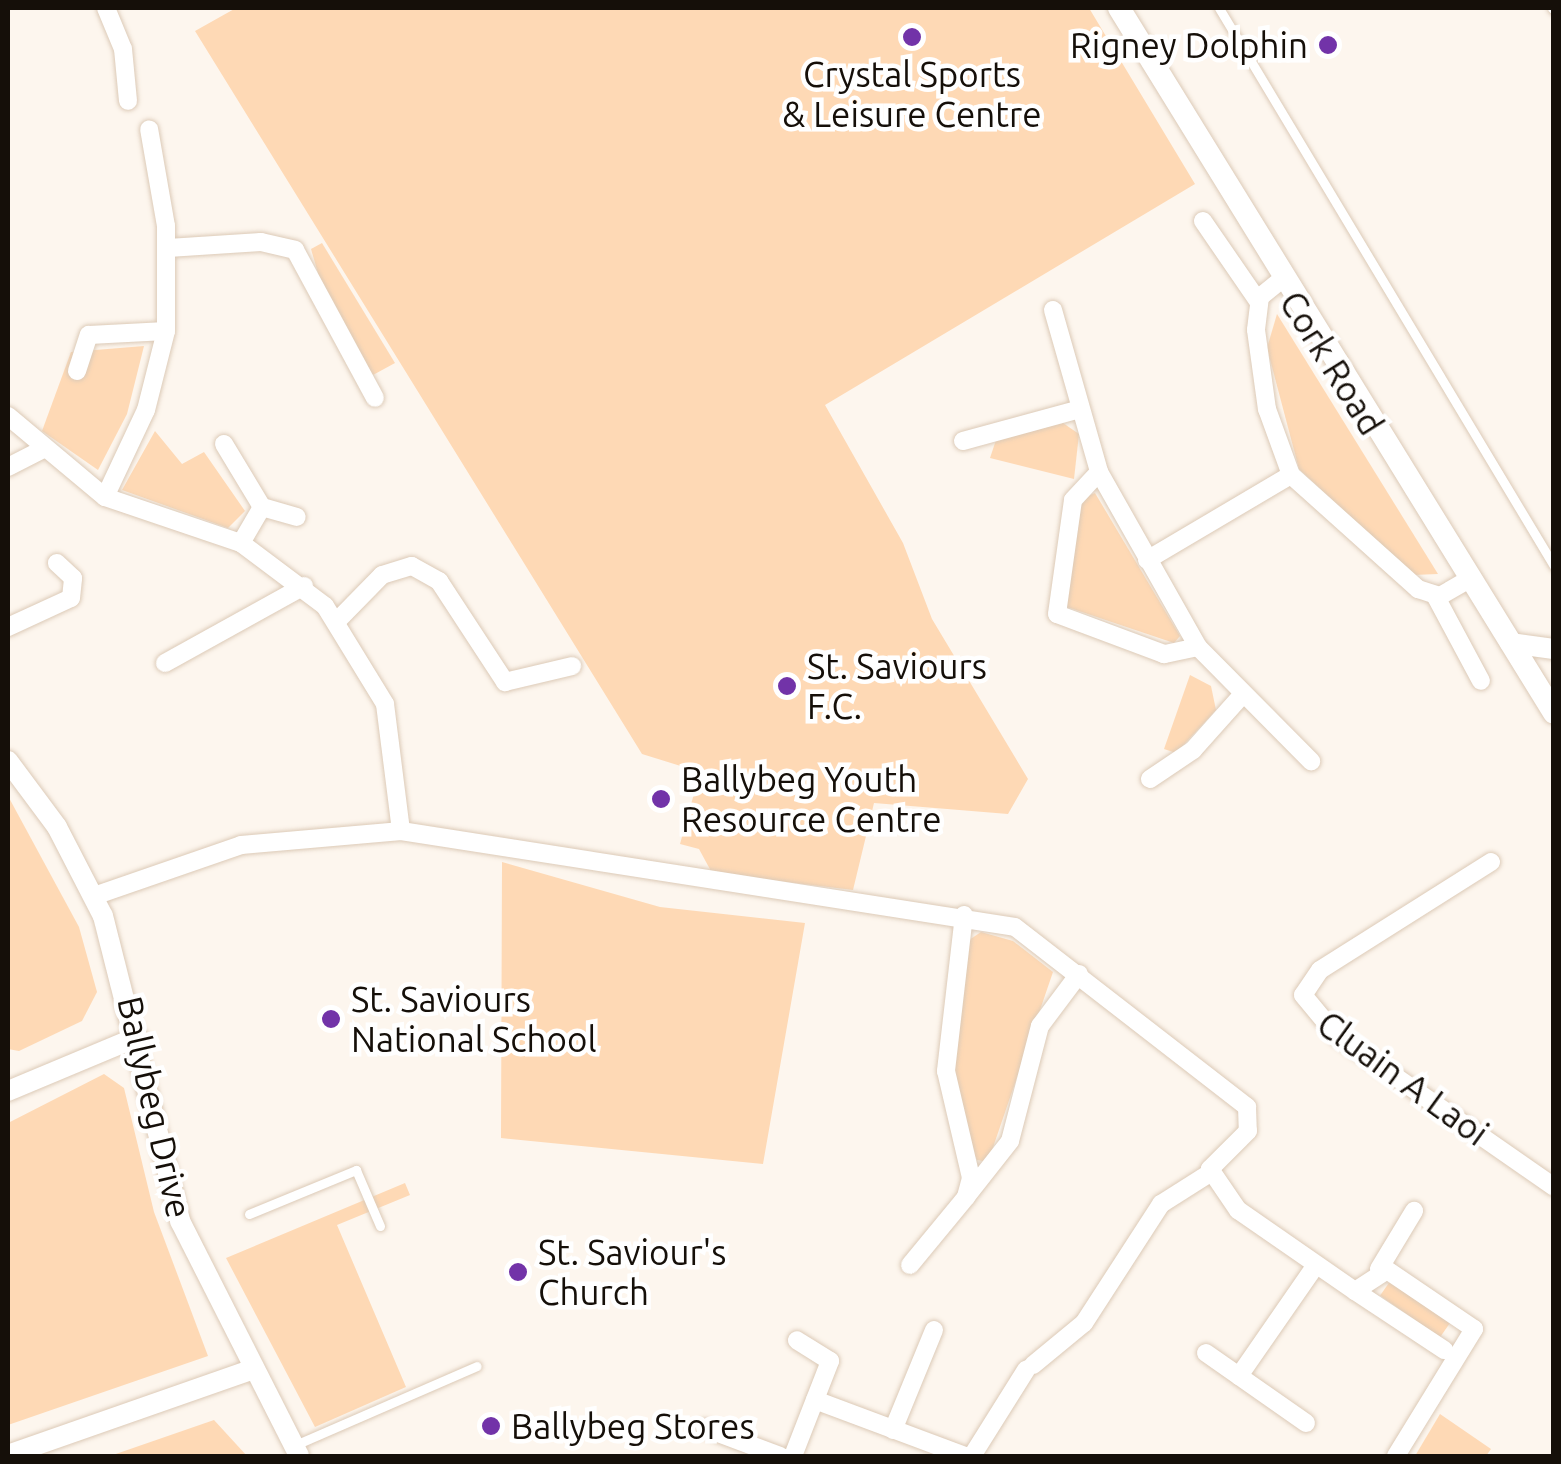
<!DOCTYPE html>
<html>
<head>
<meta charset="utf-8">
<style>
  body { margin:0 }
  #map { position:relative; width:1561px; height:1464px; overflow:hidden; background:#fdf6ee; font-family:Ubuntu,sans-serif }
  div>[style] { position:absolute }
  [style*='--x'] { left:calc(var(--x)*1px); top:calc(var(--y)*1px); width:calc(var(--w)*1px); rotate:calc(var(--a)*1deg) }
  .green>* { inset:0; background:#fed9b5; transform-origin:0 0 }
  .roads { filter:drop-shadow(0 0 2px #dccab7) drop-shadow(0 0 2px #dccab7) }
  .service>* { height:9px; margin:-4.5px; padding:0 4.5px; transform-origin:4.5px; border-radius:4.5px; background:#fff }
  .minor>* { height:18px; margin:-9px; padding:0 9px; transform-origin:9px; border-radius:9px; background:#fff }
  .tertiary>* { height:20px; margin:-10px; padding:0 10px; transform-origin:10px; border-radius:10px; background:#fff }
  .secondary>* { height:22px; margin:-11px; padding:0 11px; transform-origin:11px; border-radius:11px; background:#fff }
  .dots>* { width:28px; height:28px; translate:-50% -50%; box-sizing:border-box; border:5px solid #fff; border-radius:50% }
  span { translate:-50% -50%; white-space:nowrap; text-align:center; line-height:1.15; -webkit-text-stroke:9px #fff; paint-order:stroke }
  .poi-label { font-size:35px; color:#150f09 }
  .right { translate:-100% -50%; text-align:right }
  .left { translate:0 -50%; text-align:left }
  .street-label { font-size:35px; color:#150f09 }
  .frame { position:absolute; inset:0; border:10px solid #150f09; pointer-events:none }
</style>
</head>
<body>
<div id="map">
  <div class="green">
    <div style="clip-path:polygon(236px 8px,1089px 8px,1195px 184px,825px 405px,903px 543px,932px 619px,1028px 779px,1008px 814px,874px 803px,853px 890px,712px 873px,699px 849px,680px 844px,700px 772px,642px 754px,195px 31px)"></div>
    <div style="clip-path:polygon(322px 243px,395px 363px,373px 375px,333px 325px,311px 249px)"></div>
    <div style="clip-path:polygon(1277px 314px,1438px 574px,1413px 575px,1299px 469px,1267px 348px)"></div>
    <div style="clip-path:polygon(144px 346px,127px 414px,98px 470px,42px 431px,71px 352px)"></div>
    <div style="clip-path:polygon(1063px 423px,1079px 434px,1074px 479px,990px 458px,996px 440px)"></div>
    <div style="clip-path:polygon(155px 431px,182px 464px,204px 452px,245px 511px,228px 528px,122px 490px)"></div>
    <div style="clip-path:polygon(1095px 493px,1180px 636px,1174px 643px,1064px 606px,1083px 498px)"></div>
    <div style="clip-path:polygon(1190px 675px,1211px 686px,1216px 710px,1176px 753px,1164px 749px)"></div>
    <div style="clip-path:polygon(8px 796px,79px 927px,97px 992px,82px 1021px,19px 1051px,8px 1049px)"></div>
    <div style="clip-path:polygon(502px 862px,660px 907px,805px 923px,763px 1164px,501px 1138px)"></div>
    <div style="clip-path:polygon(981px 932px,1013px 941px,1053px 972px,988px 1162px,977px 1160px,965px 1139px,954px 1072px,969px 940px)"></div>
    <div style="clip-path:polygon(104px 1074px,124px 1088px,154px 1212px,208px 1356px,8px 1425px,8px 1123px)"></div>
    <div style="clip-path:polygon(405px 1183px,410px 1195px,337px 1225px,406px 1387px,315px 1427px,226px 1258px)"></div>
    <div style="left:1391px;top:1280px;width:73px;height:19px;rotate:35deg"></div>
    <div style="clip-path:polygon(1440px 1414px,1491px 1449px,1486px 1456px,1415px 1456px)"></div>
    <div style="clip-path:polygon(214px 1420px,247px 1456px,110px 1456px)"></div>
  </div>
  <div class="roads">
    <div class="service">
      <div style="--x:1219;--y:8;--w:651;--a:59.02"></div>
      <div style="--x:1552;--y:8;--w:3;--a:45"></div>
      <div style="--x:249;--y:1214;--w:116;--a:-22.4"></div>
      <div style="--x:356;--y:1170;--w:61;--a:66.8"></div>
      <div style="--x:295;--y:1445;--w:198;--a:-23.5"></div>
    </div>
    <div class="minor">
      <div style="--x:106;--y:8;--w:44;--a:67.5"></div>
      <div style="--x:123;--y:49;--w:52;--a:84.5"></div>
      <div style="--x:1203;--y:221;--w:97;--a:55.5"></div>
      <div style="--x:168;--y:248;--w:93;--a:-3.7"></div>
      <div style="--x:261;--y:242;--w:35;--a:13"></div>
      <div style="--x:295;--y:250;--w:168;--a:61.6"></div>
      <div style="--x:1281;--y:280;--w:27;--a:141"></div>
      <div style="--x:1260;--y:297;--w:33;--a:97"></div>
      <div style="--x:1256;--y:330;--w:80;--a:82.1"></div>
      <div style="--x:1267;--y:409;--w:70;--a:70"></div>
      <div style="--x:1291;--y:475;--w:171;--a:41.9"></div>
      <div style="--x:1418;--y:589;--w:23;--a:18"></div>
      <div style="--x:1440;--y:596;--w:34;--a:-30"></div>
      <div style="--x:1053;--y:310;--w:168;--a:74.1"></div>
      <div style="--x:1099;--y:472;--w:201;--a:60.5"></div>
      <div style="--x:1198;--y:647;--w:35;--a:168"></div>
      <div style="--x:1164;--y:654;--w:114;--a:-159.5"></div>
      <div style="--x:1057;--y:614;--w:115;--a:-82"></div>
      <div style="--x:1073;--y:500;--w:38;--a:-47"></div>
      <div style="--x:77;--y:371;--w:38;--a:-72"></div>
      <div style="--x:89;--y:335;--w:77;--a:-3"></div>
      <div style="--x:8;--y:416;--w:126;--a:39.9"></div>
      <div style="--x:105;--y:497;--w:144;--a:18.7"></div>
      <div style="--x:241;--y:543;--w:105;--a:36.9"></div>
      <div style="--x:325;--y:606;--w:115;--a:58.5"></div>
      <div style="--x:385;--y:704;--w:128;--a:82.8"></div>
      <div style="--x:963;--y:441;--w:121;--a:-15.3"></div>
      <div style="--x:224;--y:444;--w:74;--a:58.9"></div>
      <div style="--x:262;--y:507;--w:36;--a:16"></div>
      <div style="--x:8;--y:467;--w:39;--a:-27"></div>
      <div style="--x:105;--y:497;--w:96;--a:-64.8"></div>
      <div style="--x:146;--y:410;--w:81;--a:-75.8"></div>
      <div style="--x:166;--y:331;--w:105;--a:-90"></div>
      <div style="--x:166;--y:226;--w:98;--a:-99.9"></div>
      <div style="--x:241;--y:543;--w:42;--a:-59.7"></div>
      <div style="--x:1147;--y:560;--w:167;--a:-30.6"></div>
      <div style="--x:1436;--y:597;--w:95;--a:61.8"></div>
      <div style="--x:338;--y:620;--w:63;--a:-45.6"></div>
      <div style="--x:382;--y:575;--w:31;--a:-17"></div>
      <div style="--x:412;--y:566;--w:31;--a:29"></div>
      <div style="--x:439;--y:581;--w:121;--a:56.8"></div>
      <div style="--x:505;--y:682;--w:69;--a:-13.4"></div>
      <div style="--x:8;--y:627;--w:69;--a:-24.7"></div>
      <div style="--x:71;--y:598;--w:20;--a:-84"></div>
      <div style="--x:73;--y:578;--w:22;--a:-137"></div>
      <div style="--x:1198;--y:647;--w:161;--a:45.3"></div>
      <div style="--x:165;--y:663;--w:159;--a:-29"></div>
      <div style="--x:1150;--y:779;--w:52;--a:-34"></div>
      <div style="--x:1193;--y:750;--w:75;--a:-48.2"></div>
      <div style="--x:1491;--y:862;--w:202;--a:147.7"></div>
      <div style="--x:1320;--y:970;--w:30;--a:124"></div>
      <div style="--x:1303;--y:995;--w:53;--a:50.3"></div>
      <div style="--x:1337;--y:1036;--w:264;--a:34.8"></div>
      <div style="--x:94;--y:896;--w:156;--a:-19.1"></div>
      <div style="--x:241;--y:845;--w:161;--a:-5"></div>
      <div style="--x:401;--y:831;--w:621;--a:8.89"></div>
      <div style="--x:1015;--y:927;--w:294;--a:37.8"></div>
      <div style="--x:1247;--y:1107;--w:24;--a:88"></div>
      <div style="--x:1248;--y:1131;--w:54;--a:135"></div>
      <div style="--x:1210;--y:1169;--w:50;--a:55.7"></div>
      <div style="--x:1238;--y:1210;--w:142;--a:34.7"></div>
      <div style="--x:1355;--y:1291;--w:38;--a:-33"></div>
      <div style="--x:1387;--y:1270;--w:105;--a:34.1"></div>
      <div style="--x:1474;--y:1329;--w:149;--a:121.6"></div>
      <div style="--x:964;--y:915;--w:157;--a:96.6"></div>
      <div style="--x:946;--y:1071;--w:110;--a:76.8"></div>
      <div style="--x:971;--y:1178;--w:20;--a:105"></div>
      <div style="--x:966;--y:1197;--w:71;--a:-51.8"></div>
      <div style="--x:1010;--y:1141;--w:119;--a:-75.4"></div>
      <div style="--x:1040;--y:1026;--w:65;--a:-53.1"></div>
      <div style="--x:910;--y:1265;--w:88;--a:-50.5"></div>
      <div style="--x:1379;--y:1269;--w:68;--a:-58.9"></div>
      <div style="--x:1355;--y:1291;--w:107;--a:33.5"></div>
      <div style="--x:1206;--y:1353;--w:122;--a:35"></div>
      <div style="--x:1033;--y:1365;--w:66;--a:-39.5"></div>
      <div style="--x:1084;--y:1323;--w:142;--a:-57.1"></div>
      <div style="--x:1161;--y:1204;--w:58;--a:-32.3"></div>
      <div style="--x:1239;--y:1376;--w:135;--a:-55.3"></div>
      <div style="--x:815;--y:1400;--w:160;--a:20.5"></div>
      <div style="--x:705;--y:1428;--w:80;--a:20.5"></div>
      <div style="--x:893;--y:1430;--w:108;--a:-67.7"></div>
      <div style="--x:793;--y:1456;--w:102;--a:-68.7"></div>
      <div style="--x:830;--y:1361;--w:39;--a:-148"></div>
      <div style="--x:972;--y:1456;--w:102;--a:-57.9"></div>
    </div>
    <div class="tertiary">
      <div style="--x:1510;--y:643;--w:44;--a:7.8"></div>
      <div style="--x:8;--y:761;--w:82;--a:53.4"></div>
      <div style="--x:57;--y:827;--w:100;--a:62.7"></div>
      <div style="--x:103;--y:916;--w:315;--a:75.8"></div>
      <div style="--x:180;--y:1221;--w:263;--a:63.1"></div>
      <div style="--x:8;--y:1091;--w:140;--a:-22.7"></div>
      <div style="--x:8;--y:1455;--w:254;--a:-19.3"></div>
    </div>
    <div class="secondary">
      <div style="--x:1119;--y:8;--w:828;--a:58.32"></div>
    </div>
  </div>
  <div class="dots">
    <div style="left:912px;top:37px;background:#7233a8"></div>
    <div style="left:1328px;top:45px;background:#7233a8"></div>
    <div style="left:787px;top:686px;background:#7233a8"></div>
    <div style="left:661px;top:799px;background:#7233a8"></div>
    <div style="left:331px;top:1019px;background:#7233a8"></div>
    <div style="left:518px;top:1272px;background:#7233a8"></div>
    <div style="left:491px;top:1426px;background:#7233a8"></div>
  </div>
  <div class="poi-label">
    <span class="right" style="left:1308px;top:45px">Rigney Dolphin</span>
    <span style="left:912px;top:94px">Crystal Sports<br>&amp; Leisure Centre</span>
    <span class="left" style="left:807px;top:686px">St. Saviours<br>F.C.</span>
    <span class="left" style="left:681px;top:799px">Ballybeg Youth<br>Resource Centre</span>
    <span class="left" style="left:351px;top:1019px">St. Saviours<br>National School</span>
    <span class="left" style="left:538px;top:1272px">St. Saviour's<br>Church</span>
    <span class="left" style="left:511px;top:1426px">Ballybeg Stores</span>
  </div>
  <div class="street-label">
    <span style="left:1332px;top:363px;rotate:58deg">Cork Road</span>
    <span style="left:1403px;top:1078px;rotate:36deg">Cluain A Laoi</span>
    <span style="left:155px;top:1107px;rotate:77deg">Ballybeg Drive</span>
  </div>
  <div class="frame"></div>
</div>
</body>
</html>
